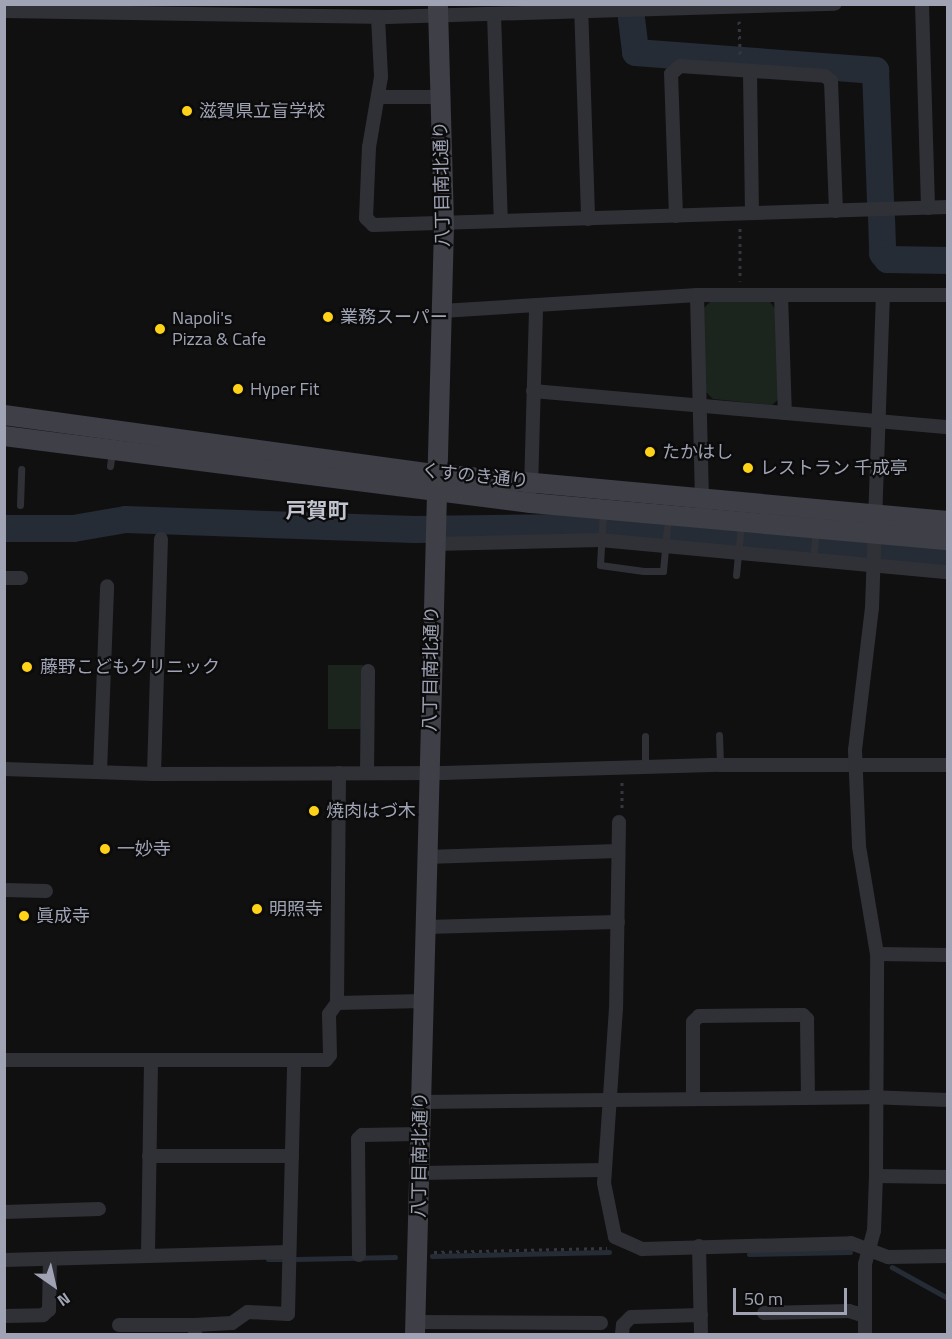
<!DOCTYPE html>
<html>
<head>
<meta charset="utf-8">
<style>
  body { margin:0 }
  #map { position:relative; width:952px; height:1339px; overflow:hidden; background:#101011; font-family:"Titillium Web","Noto Sans JP",sans-serif }
  div>[style] { position:absolute }
  [style*='--x'] { left:calc(var(--x)*1px); top:calc(var(--y)*1px); width:calc(var(--w)*1px); rotate:calc(var(--a)*1deg) }
  .green>* { inset:0; background:#1c241e; transform-origin:0 0 }
  .stream>* { height:4.5px; margin:-2.25px; padding:0 2.25px; transform-origin:2.25px; border-radius:2.25px; background:#252c36 }
  .river>* { height:27px; margin:-13.5px; padding:0 13.5px; transform-origin:13.5px; border-radius:13.5px; background:#252c36 }
  .path>* { height:3px; margin-top:-1.5px; transform-origin:0; background:repeating-linear-gradient(90deg,#36373e 0 3px,transparent 0 7.5px) }
  .lane>* { height:7px; margin:-3.5px; padding:0 3.5px; transform-origin:3.5px; border-radius:3.5px; background:#303137 }
  .street>* { height:14px; margin:-7px; padding:0 7px; transform-origin:7px; border-radius:7px; background:#303137 }
  .secondary>* { height:20px; margin:-10px; padding:0 10px; transform-origin:10px; border-radius:10px; background:#3e3f47 }
  .dots>* { width:16px; height:16px; translate:-50% -50%; box-sizing:border-box; border:3px solid #0b0b0c; border-radius:50% }
  span { translate:-50% -50%; white-space:nowrap; text-align:center; line-height:1.15; -webkit-text-stroke:4.5px #0b0b0c; paint-order:stroke }
  .poi-label { font-size:18px; color:#9fa3b4 }
  .left { translate:0 -50%; text-align:left }
  .street-label { font-size:18px; color:#9fa3b4 }
  .quarter-label { font-size:21px; color:#c1c3cf; font-weight:700 }
  .frame { position:absolute; inset:0; border:6px solid #9fa3b4; pointer-events:none }
  .north { position:absolute; left:24px; top:1255px; width:60px; height:60px; -webkit-text-stroke:4px #0b0b0c; paint-order:stroke; rotate:146deg; font-size:16px; font-weight:700; line-height:24px; text-align:center; color:#9fa3b4 }
  .north::after { content:''; display:block; margin:auto; width:21px; height:27px; background:#9fa3b4; clip-path:polygon(50% 0,100% 100%,50% 72%,0 100%) }
  .scale { position:absolute; left:733px; top:1288px; width:114px; height:27px; box-sizing:border-box; border:3px solid #9fa3b4; border-top:0; padding-left:8px; font-size:18px; line-height:21px; white-space:nowrap; color:#9fa3b4; -webkit-text-stroke:4px #0b0b0c; paint-order:stroke }
</style>
</head>
<body>
<div id="map">
  <div class="green">
    <div style="clip-path:polygon(710px 302px,770px 302px,776px 310px,779px 399px,772px 405px,713px 399px,705px 391px,703px 309px)"></div>
    <div style="left:328px;top:665px;width:35px;height:64px"></div>
  </div>
  <div class="stream">
    <div style="--x:749;--y:1254;--w:101;--a:-1.1"></div>
    <div style="--x:432;--y:1256;--w:177;--a:-1.3"></div>
    <div style="--x:297;--y:1259;--w:98;--a:-1.2"></div>
    <div style="--x:268;--y:1260;--w:18;--a:0"></div>
    <div style="--x:892;--y:1267;--w:64;--a:29"></div>
  </div>
  <div class="river">
    <div style="--x:631;--y:18;--w:34;--a:83"></div>
    <div style="--x:635;--y:52;--w:241;--a:4.3"></div>
    <div style="--x:875;--y:70;--w:132;--a:87.8"></div>
    <div style="--x:881;--y:217;--w:36;--a:88"></div>
    <div style="--x:882;--y:253;--w:8;--a:50"></div>
    <div style="--x:887;--y:259;--w:61;--a:0.9"></div>
    <div style="--x:4;--y:528;--w:69;--a:0"></div>
    <div style="--x:73;--y:528;--w:53;--a:-9.8"></div>
    <div style="--x:125;--y:519;--w:289;--a:2"></div>
    <div style="--x:414;--y:529;--w:160;--a:-0.7"></div>
    <div style="--x:574;--y:527;--w:376;--a:5.2"></div>
  </div>
  <div class="path">
    <div style="--x:739;--y:21;--w:36;--a:88"></div>
    <div style="--x:740;--y:228;--w:53;--a:90"></div>
    <div style="--x:622;--y:808;--w:26;--a:-90"></div>
    <div style="--x:434;--y:1252;--w:173;--a:-1.3"></div>
  </div>
  <div class="lane">
    <div style="--x:110;--y:466;--w:14;--a:-82"></div>
    <div style="--x:20;--y:505;--w:36;--a:-88"></div>
    <div style="--x:603;--y:511;--w:54;--a:93.2"></div>
    <div style="--x:600;--y:565;--w:44;--a:7.8"></div>
    <div style="--x:644;--y:571;--w:19;--a:0"></div>
    <div style="--x:663;--y:571;--w:54;--a:-84.7"></div>
    <div style="--x:813;--y:559;--w:27;--a:-84"></div>
    <div style="--x:736;--y:575;--w:50;--a:-84.3"></div>
    <div style="--x:719;--y:735;--w:30;--a:88"></div>
    <div style="--x:645;--y:767;--w:31;--a:-90"></div>
  </div>
  <div class="street">
    <div style="--x:581;--y:4;--w:215;--a:88.1"></div>
    <div style="--x:922;--y:4;--w:204;--a:88.3"></div>
    <div style="--x:4;--y:11;--w:383;--a:0.9"></div>
    <div style="--x:387;--y:17;--w:448;--a:-1.7"></div>
    <div style="--x:494;--y:14;--w:207;--a:88.1"></div>
    <div style="--x:378;--y:17;--w:60;--a:87.1"></div>
    <div style="--x:381;--y:77;--w:71;--a:99.7"></div>
    <div style="--x:369;--y:147;--w:71;--a:92.4"></div>
    <div style="--x:366;--y:218;--w:10;--a:45"></div>
    <div style="--x:373;--y:225;--w:575;--a:-1.79"></div>
    <div style="--x:750;--y:72;--w:141;--a:89.2"></div>
    <div style="--x:378;--y:97;--w:63;--a:0"></div>
    <div style="--x:676;--y:216;--w:142;--a:-92"></div>
    <div style="--x:671;--y:74;--w:12;--a:-42"></div>
    <div style="--x:680;--y:66;--w:145;--a:3.9"></div>
    <div style="--x:825;--y:76;--w:8;--a:40"></div>
    <div style="--x:831;--y:81;--w:130;--a:87.8"></div>
    <div style="--x:697;--y:295;--w:210;--a:88.6"></div>
    <div style="--x:781;--y:295;--w:118;--a:88.1"></div>
    <div style="--x:442;--y:311;--w:256;--a:-3.6"></div>
    <div style="--x:697;--y:295;--w:251;--a:0"></div>
    <div style="--x:533;--y:391;--w:417;--a:5"></div>
    <div style="--x:531;--y:489;--w:184;--a:-88.4"></div>
    <div style="--x:434;--y:544;--w:166;--a:-1.4"></div>
    <div style="--x:600;--y:540;--w:349;--a:5.3"></div>
    <div style="--x:4;--y:578;--w:17;--a:0"></div>
    <div style="--x:4;--y:769;--w:150;--a:1.9"></div>
    <div style="--x:154;--y:774;--w:289;--a:-0.2"></div>
    <div style="--x:443;--y:773;--w:277;--a:-1.7"></div>
    <div style="--x:720;--y:765;--w:228;--a:0"></div>
    <div style="--x:100;--y:772;--w:186;--a:-87.8"></div>
    <div style="--x:367;--y:773;--w:102;--a:-89.4"></div>
    <div style="--x:154;--y:774;--w:235;--a:-88.3"></div>
    <div style="--x:619;--y:822;--w:186;--a:90.9"></div>
    <div style="--x:616;--y:1008;--w:175;--a:93.9"></div>
    <div style="--x:604;--y:1183;--w:55;--a:78.5"></div>
    <div style="--x:615;--y:1237;--w:30;--a:24"></div>
    <div style="--x:642;--y:1249;--w:209;--a:-1.6"></div>
    <div style="--x:851;--y:1243;--w:40;--a:21"></div>
    <div style="--x:888;--y:1257;--w:60;--a:-1"></div>
    <div style="--x:426;--y:857;--w:192;--a:-1.8"></div>
    <div style="--x:4;--y:890;--w:42;--a:1.4"></div>
    <div style="--x:425;--y:927;--w:193;--a:-1.5"></div>
    <div style="--x:877;--y:954;--w:71;--a:0.8"></div>
    <div style="--x:337;--y:1003;--w:86;--a:-1.3"></div>
    <div style="--x:4;--y:1060;--w:322;--a:0"></div>
    <div style="--x:326;--y:1060;--w:6;--a:-51"></div>
    <div style="--x:330;--y:1055;--w:41;--a:-91.4"></div>
    <div style="--x:329;--y:1014;--w:14;--a:-54"></div>
    <div style="--x:337;--y:1003;--w:230;--a:-89.5"></div>
    <div style="--x:693;--y:1099;--w:77;--a:-90"></div>
    <div style="--x:693;--y:1022;--w:8;--a:-45"></div>
    <div style="--x:699;--y:1016;--w:104;--a:-0.6"></div>
    <div style="--x:803;--y:1015;--w:6;--a:45"></div>
    <div style="--x:807;--y:1019;--w:78;--a:89.3"></div>
    <div style="--x:421;--y:1102;--w:447;--a:-0.6"></div>
    <div style="--x:868;--y:1097;--w:80;--a:2.1"></div>
    <div style="--x:149;--y:1156;--w:143;--a:0"></div>
    <div style="--x:419;--y:1173;--w:185;--a:-0.9"></div>
    <div style="--x:876;--y:1176;--w:72;--a:0.8"></div>
    <div style="--x:4;--y:1212;--w:95;--a:-1.8"></div>
    <div style="--x:699;--y:1246;--w:88;--a:88.7"></div>
    <div style="--x:148;--y:1253;--w:192;--a:-89.1"></div>
    <div style="--x:359;--y:1255;--w:116;--a:-90.5"></div>
    <div style="--x:358;--y:1139;--w:6;--a:-45"></div>
    <div style="--x:362;--y:1135;--w:58;--a:-1"></div>
    <div style="--x:4;--y:1260;--w:285;--a:-1.6"></div>
    <div style="--x:764;--y:1313;--w:85;--a:-1.3"></div>
    <div style="--x:849;--y:1311;--w:17;--a:17"></div>
    <div style="--x:4;--y:1316;--w:39;--a:-1"></div>
    <div style="--x:43;--y:1315;--w:8;--a:-40"></div>
    <div style="--x:49;--y:1310;--w:50;--a:-88.9"></div>
    <div style="--x:415;--y:1322;--w:186;--a:0.3"></div>
    <div style="--x:119;--y:1325;--w:76;--a:0"></div>
    <div style="--x:195;--y:1325;--w:9;--a:90"></div>
    <div style="--x:195;--y:1325;--w:37;--a:-3"></div>
    <div style="--x:232;--y:1323;--w:19;--a:-35"></div>
    <div style="--x:248;--y:1312;--w:40;--a:2.9"></div>
    <div style="--x:288;--y:1314;--w:254;--a:-88.6"></div>
    <div style="--x:622;--y:1334;--w:9;--a:-84"></div>
    <div style="--x:623;--y:1325;--w:11;--a:-45"></div>
    <div style="--x:631;--y:1317;--w:70;--a:-1.6"></div>
    <div style="--x:865;--y:1334;--w:70;--a:-90"></div>
    <div style="--x:865;--y:1264;--w:34;--a:-75"></div>
    <div style="--x:874;--y:1231;--w:55;--a:-87.9"></div>
    <div style="--x:876;--y:1176;--w:222;--a:-89.7"></div>
    <div style="--x:877;--y:954;--w:109;--a:-99.5"></div>
    <div style="--x:859;--y:846;--w:96;--a:-92.4"></div>
    <div style="--x:855;--y:750;--w:143;--a:-83.2"></div>
    <div style="--x:872;--y:608;--w:313;--a:-88"></div>
  </div>
  <div class="secondary">
    <div style="--x:4;--y:415;--w:437;--a:7.8"></div>
    <div style="--x:437;--y:474;--w:513;--a:5.26"></div>
    <div style="--x:4;--y:436;--w:531;--a:7.25"></div>
    <div style="--x:531;--y:503;--w:419;--a:5.1"></div>
    <div style="--x:415;--y:1334;--w:1111;--a:-88.5"></div>
    <div style="--x:444;--y:223;--w:219;--a:-91.6"></div>
  </div>
  <div class="dots">
    <div style="left:187px;top:111px;background:#ffd21a"></div>
    <div style="left:328px;top:317px;background:#ffd21a"></div>
    <div style="left:160px;top:329px;background:#ffd21a"></div>
    <div style="left:238px;top:389px;background:#ffd21a"></div>
    <div style="left:650px;top:452px;background:#ffd21a"></div>
    <div style="left:748px;top:468px;background:#ffd21a"></div>
    <div style="left:27px;top:667px;background:#ffd21a"></div>
    <div style="left:314px;top:811px;background:#ffd21a"></div>
    <div style="left:105px;top:849px;background:#ffd21a"></div>
    <div style="left:257px;top:909px;background:#ffd21a"></div>
    <div style="left:24px;top:916px;background:#ffd21a"></div>
  </div>
  <div class="poi-label">
    <span class="left" style="left:199px;top:111px">滋賀県立盲学校</span>
    <span class="left" style="left:340px;top:317px">業務スーパー</span>
    <span class="left" style="left:172px;top:329px">Napoli's<br>Pizza &amp; Cafe</span>
    <span class="left" style="left:250px;top:389px">Hyper Fit</span>
    <span class="left" style="left:662px;top:452px">たかはし</span>
    <span class="left" style="left:760px;top:468px">レストラン 千成亭</span>
    <span class="left" style="left:40px;top:667px">藤野こどもクリニック</span>
    <span class="left" style="left:326px;top:811px">焼肉はづ木</span>
    <span class="left" style="left:117px;top:849px">一妙寺</span>
    <span class="left" style="left:269px;top:909px">明照寺</span>
    <span class="left" style="left:36px;top:916px">眞成寺</span>
  </div>
  <div class="street-label">
    <span style="left:442px;top:184px;rotate:-91deg">八丁目南北通り</span>
    <span style="left:475px;top:476px;rotate:6deg">くすのき通り</span>
    <span style="left:431px;top:669px;rotate:-89deg">八丁目南北通り</span>
    <span style="left:420px;top:1155px;rotate:-89deg">八丁目南北通り</span>
  </div>
  <div class="quarter-label">
    <span style="left:317px;top:510px">戸賀町</span>
  </div>
  <div class="frame"></div>
  <div class="north">N</div>
  <div class="scale">50 m</div>
</div>
</body>
</html>
